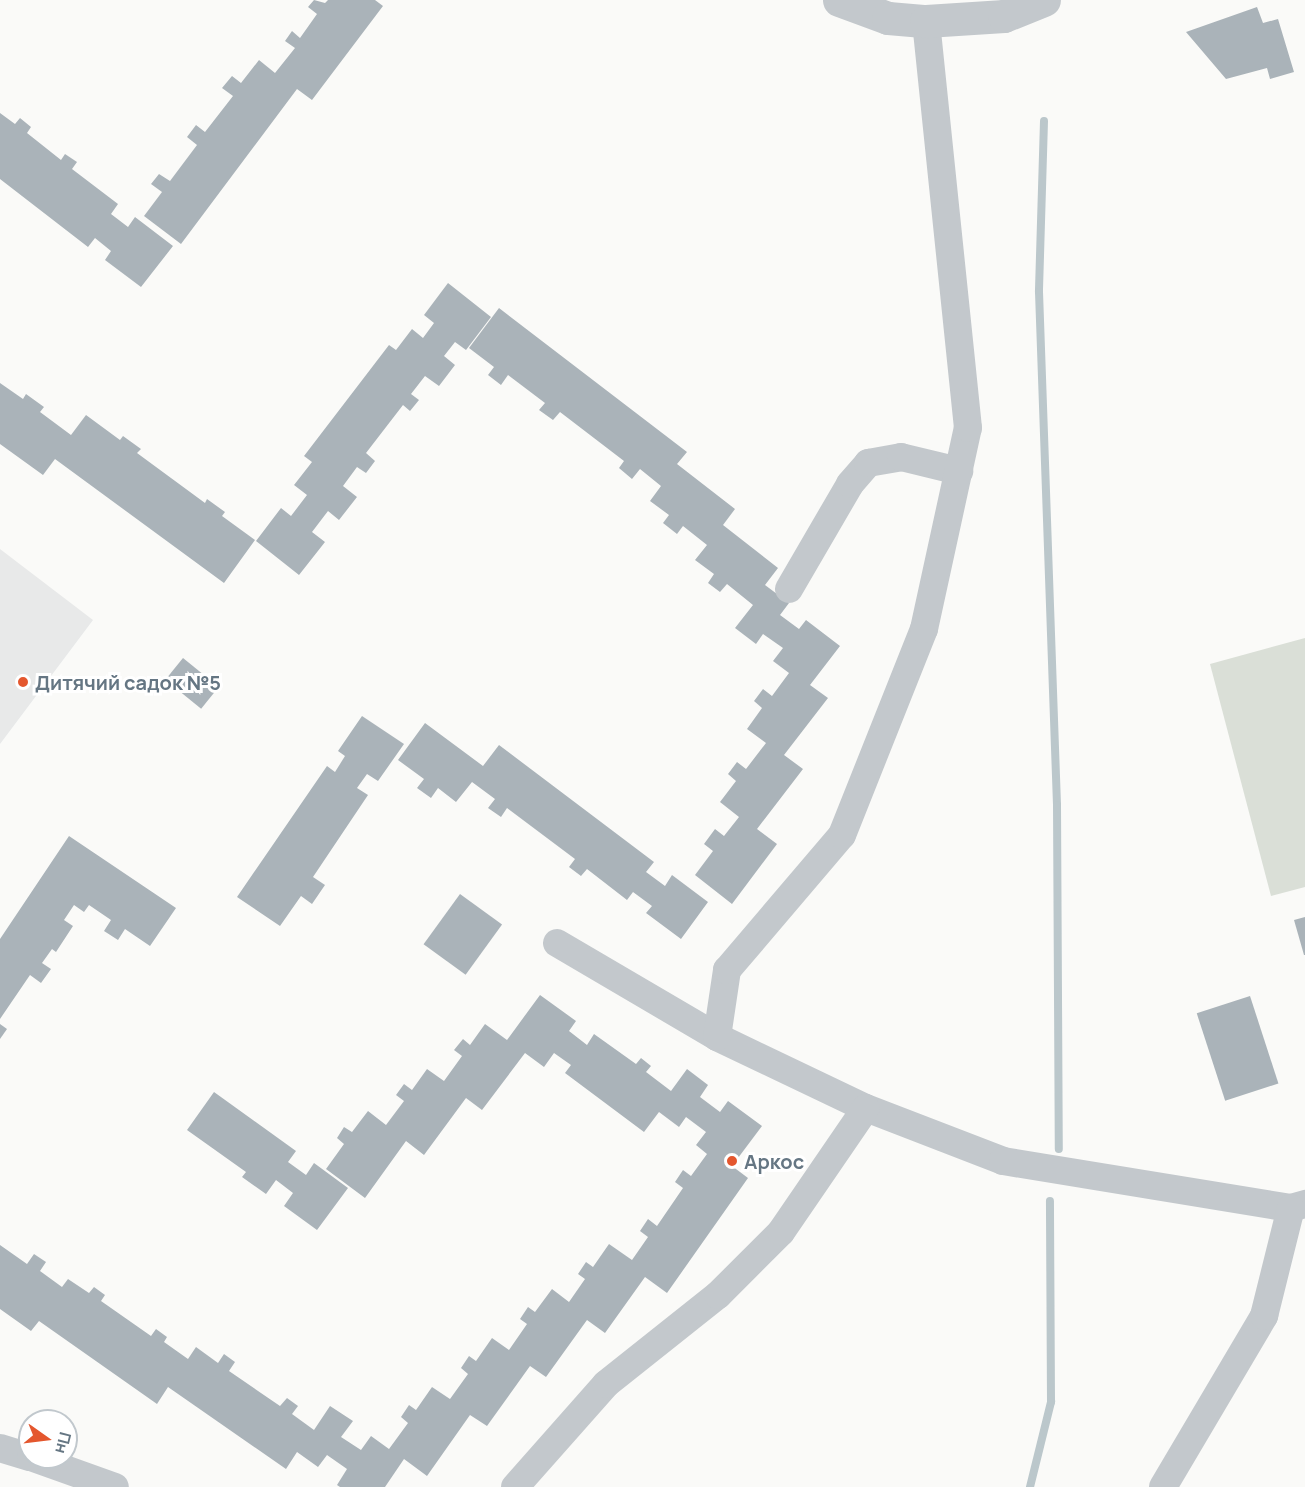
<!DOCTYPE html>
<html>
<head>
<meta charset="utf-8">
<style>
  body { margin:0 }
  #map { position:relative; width:1305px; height:1487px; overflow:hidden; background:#fafaf8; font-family:Manrope,sans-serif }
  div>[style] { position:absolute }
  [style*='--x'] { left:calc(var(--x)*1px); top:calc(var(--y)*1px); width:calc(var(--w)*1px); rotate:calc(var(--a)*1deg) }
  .built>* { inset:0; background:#e8e9e9 }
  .green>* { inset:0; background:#dadfd7 }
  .stream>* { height:8px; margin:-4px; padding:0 4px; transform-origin:4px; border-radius:4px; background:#bbc7cb }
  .building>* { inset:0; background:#aab3b9; transform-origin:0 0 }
  .minor>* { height:28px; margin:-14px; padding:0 14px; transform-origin:14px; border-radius:14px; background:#c3c8cc }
  .tertiary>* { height:33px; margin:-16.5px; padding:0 16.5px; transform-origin:16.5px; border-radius:16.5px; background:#c3c8cc }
  .dots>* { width:16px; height:16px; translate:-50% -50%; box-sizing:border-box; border:3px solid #fff; border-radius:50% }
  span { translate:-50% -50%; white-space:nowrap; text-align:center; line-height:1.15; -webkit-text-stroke:6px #fff; paint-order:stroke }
  .poi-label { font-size:20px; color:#657683; font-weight:700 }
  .left { translate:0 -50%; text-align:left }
  .north { position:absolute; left:18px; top:1409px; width:60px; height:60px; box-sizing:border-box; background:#fff; border:2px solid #c1c8cd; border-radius:50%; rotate:104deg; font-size:16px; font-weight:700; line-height:24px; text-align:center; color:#657683 }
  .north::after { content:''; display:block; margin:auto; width:21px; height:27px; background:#e4572e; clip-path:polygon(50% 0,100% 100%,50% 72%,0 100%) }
</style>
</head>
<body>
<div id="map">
  <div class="built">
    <div style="clip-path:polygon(0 549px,93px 620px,0 744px)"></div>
  </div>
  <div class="green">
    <div style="clip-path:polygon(1305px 638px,1305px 887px,1271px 896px,1210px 664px)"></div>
  </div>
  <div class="stream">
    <div style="--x:1044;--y:121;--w:171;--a:91.7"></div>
    <div style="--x:1039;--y:292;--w:513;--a:87.99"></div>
    <div style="--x:1057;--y:805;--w:344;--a:89.7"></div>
    <div style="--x:1030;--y:1487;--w:88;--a:-76.1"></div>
    <div style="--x:1051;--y:1402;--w:201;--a:-90.3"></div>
  </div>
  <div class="building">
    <div style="clip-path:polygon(314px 0,325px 3px,328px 0,375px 0,383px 6px,312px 100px,297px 89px,181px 244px,144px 216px,162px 192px,151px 184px,159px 174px,170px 181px,197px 145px,187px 137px,196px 125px,205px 132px,233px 96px,222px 88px,232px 76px,241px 83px,259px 60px,275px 73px,295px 48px,285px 41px,292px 31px,300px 38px,317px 14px,308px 7px)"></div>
    <div style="clip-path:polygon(1257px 7px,1263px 23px,1278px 19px,1294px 72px,1270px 79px,1267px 68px,1226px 79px,1186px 32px)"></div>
    <div style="clip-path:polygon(0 113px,15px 124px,20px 118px,31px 127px,27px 133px,61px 160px,65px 154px,77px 162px,72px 169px,118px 204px,111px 214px,128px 227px,135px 217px,173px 246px,141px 287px,105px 260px,111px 251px,95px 238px,88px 247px,0 179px)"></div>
    <div style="clip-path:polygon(448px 283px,491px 317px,466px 350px,455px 342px,444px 356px,455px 365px,439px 386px,425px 376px,411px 394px,419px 400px,410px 411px,403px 405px,366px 453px,375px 461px,366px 473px,357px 467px,343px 486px,357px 497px,339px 520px,328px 511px,312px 532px,325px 542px,299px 575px,256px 541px,281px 508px,291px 516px,307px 495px,294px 485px,312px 462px,304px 456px,389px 345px,396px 350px,412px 329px,423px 338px,434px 323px,424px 315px)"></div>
    <div style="clip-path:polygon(499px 308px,687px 452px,677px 464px,735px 509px,723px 525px,778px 568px,765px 585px,789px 603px,780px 615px,799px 629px,806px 620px,840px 646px,810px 685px,828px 698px,784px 755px,803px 769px,757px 829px,777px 844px,732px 904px,695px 875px,713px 851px,704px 844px,715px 829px,724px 836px,739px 817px,720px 802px,736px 781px,728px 774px,737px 762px,746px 769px,766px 743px,747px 729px,762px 708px,754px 701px,763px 689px,772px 696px,789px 673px,773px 661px,783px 648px,763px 634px,756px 644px,735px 628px,753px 605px,727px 584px,720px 592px,708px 583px,714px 574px,695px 560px,707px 545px,683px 526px,677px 534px,663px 523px,669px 515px,650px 501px,661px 486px,640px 469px,632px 479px,619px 468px,624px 461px,560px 412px,553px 420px,539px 410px,545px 403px,508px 375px,501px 385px,488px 375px,494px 367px,469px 348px)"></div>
    <div style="clip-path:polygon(0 383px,23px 399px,26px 394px,44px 407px,40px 412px,71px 435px,86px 415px,120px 440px,123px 436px,141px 449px,137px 453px,205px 503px,207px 499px,225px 512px,222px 516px,255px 540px,224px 583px,55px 459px,43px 475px,0 444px)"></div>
    <div style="left:183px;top:658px;width:46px;height:28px;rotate:39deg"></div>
    <div style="clip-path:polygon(362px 716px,404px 744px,378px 781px,367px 774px,357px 788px,368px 795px,313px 877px,325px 885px,312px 904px,301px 896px,280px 926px,237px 897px,327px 766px,335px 772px,345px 756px,338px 751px)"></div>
    <div style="clip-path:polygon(425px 723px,483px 766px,499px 745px,654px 862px,646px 872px,665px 886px,672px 875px,708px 902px,681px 939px,646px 913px,652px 906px,633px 892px,627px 900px,587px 869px,581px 876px,569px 867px,575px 859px,507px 808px,501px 817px,488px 808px,495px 799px,472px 782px,456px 802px,438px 788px,431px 798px,417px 788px,424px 779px,398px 760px)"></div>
    <div style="clip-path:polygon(69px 836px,176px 908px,150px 946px,125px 929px,118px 940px,104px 931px,111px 920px,89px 905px,84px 912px,74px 905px,64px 920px,73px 926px,56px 952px,52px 949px,42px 963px,51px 969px,41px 983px,30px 975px,0 1019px,0 939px)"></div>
    <div style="left:460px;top:894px;width:52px;height:62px;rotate:36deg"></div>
    <div style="clip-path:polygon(1305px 917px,1305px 955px,1304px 955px,1294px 920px)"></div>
    <div style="clip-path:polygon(540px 995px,576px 1021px,569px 1031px,587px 1045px,594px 1034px,636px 1064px,641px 1058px,651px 1066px,646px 1072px,671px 1091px,687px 1069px,708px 1085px,700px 1097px,720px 1112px,728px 1101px,762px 1126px,732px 1166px,748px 1178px,667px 1293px,645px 1277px,605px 1333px,587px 1320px,546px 1377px,530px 1366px,487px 1426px,470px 1415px,427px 1476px,404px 1459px,385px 1487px,340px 1487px,337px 1485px,347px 1469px,327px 1455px,318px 1467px,297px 1452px,286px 1469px,168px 1387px,157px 1404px,39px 1321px,31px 1331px,0 1309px,0 1245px,27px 1264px,34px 1254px,46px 1262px,40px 1271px,62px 1287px,68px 1279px,89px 1293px,94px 1287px,105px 1295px,101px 1301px,151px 1336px,156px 1329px,167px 1337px,164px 1342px,188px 1359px,196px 1347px,218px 1363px,224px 1354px,235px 1362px,229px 1371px,280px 1406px,287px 1398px,298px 1406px,292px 1414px,314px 1430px,330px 1406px,353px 1421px,341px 1437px,361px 1450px,371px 1436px,389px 1449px,408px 1423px,401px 1417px,409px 1405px,416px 1410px,432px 1387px,450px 1399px,468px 1374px,461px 1368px,469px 1356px,476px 1361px,492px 1338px,509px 1350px,527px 1324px,520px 1319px,528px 1307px,535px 1312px,552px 1289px,569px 1302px,585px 1279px,578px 1274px,586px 1262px,593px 1267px,609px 1244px,632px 1260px,648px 1237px,640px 1231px,648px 1219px,657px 1226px,683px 1188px,675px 1182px,683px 1170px,691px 1176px,707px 1154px,696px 1145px,706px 1132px,686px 1117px,679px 1127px,659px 1112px,644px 1132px,565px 1073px,571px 1065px,554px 1053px,544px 1067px,525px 1053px,482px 1110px,466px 1098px,424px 1155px,406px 1141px,365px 1198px,326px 1169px,344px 1144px,337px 1138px,344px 1127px,352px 1132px,368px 1111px,386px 1125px,404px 1101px,396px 1095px,404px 1084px,412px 1090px,427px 1069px,444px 1081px,462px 1056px,454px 1050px,463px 1039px,470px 1045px,485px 1024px,507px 1040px)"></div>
    <div style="left:1250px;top:996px;width:92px;height:56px;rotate:72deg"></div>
    <div style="clip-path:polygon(0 1024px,7px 1029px,0 1039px)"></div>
    <div style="clip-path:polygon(214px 1092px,296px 1151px,288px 1162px,306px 1175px,314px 1163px,348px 1188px,317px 1230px,284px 1206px,293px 1193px,276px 1180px,266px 1194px,242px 1177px,246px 1172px,187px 1130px)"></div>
  </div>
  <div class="minor">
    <div style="--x:789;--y:589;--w:121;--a:-59.8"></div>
    <div style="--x:850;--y:484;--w:28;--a:-49"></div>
    <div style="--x:868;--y:463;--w:34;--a:-10"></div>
    <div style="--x:901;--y:457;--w:60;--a:13.6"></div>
    <div style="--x:557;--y:943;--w:186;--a:30.4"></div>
    <div style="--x:717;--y:1037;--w:165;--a:25.5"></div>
    <div style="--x:866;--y:1108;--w:147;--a:21.1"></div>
    <div style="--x:1003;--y:1161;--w:292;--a:9.3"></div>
    <div style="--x:1291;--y:1208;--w:15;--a:-16"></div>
    <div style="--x:717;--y:1037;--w:68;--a:-81.5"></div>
    <div style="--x:727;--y:970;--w:177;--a:-49.6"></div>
    <div style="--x:842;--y:835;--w:222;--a:-68.3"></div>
    <div style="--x:924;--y:629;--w:206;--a:-77.7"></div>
    <div style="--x:968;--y:428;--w:409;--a:-95.9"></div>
    <div style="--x:0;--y:1448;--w:31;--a:17"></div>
    <div style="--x:31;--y:1457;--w:89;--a:19.7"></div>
    <div style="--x:515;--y:1487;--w:137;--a:-48.5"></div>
    <div style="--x:606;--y:1384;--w:143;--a:-38.5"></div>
    <div style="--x:718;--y:1295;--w:89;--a:-45"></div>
    <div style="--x:781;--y:1232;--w:150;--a:-55.6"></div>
    <div style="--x:1163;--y:1487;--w:199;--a:-59.4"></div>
    <div style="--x:1264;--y:1316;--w:111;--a:-76"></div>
  </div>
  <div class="tertiary">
    <div style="--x:839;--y:0;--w:52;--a:20.2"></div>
    <div style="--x:888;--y:18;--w:38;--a:5"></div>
    <div style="--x:926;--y:21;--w:78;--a:-3.7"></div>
    <div style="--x:1004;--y:16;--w:43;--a:-21.8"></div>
  </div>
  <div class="dots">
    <div style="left:23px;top:682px;background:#e4572e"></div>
    <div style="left:732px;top:1161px;background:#e4572e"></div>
  </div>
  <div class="poi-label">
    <span class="left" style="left:35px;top:682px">Дитячий садок №5</span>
    <span class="left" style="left:744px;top:1161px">Аркос</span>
  </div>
  <div class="north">Пн</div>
</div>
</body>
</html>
